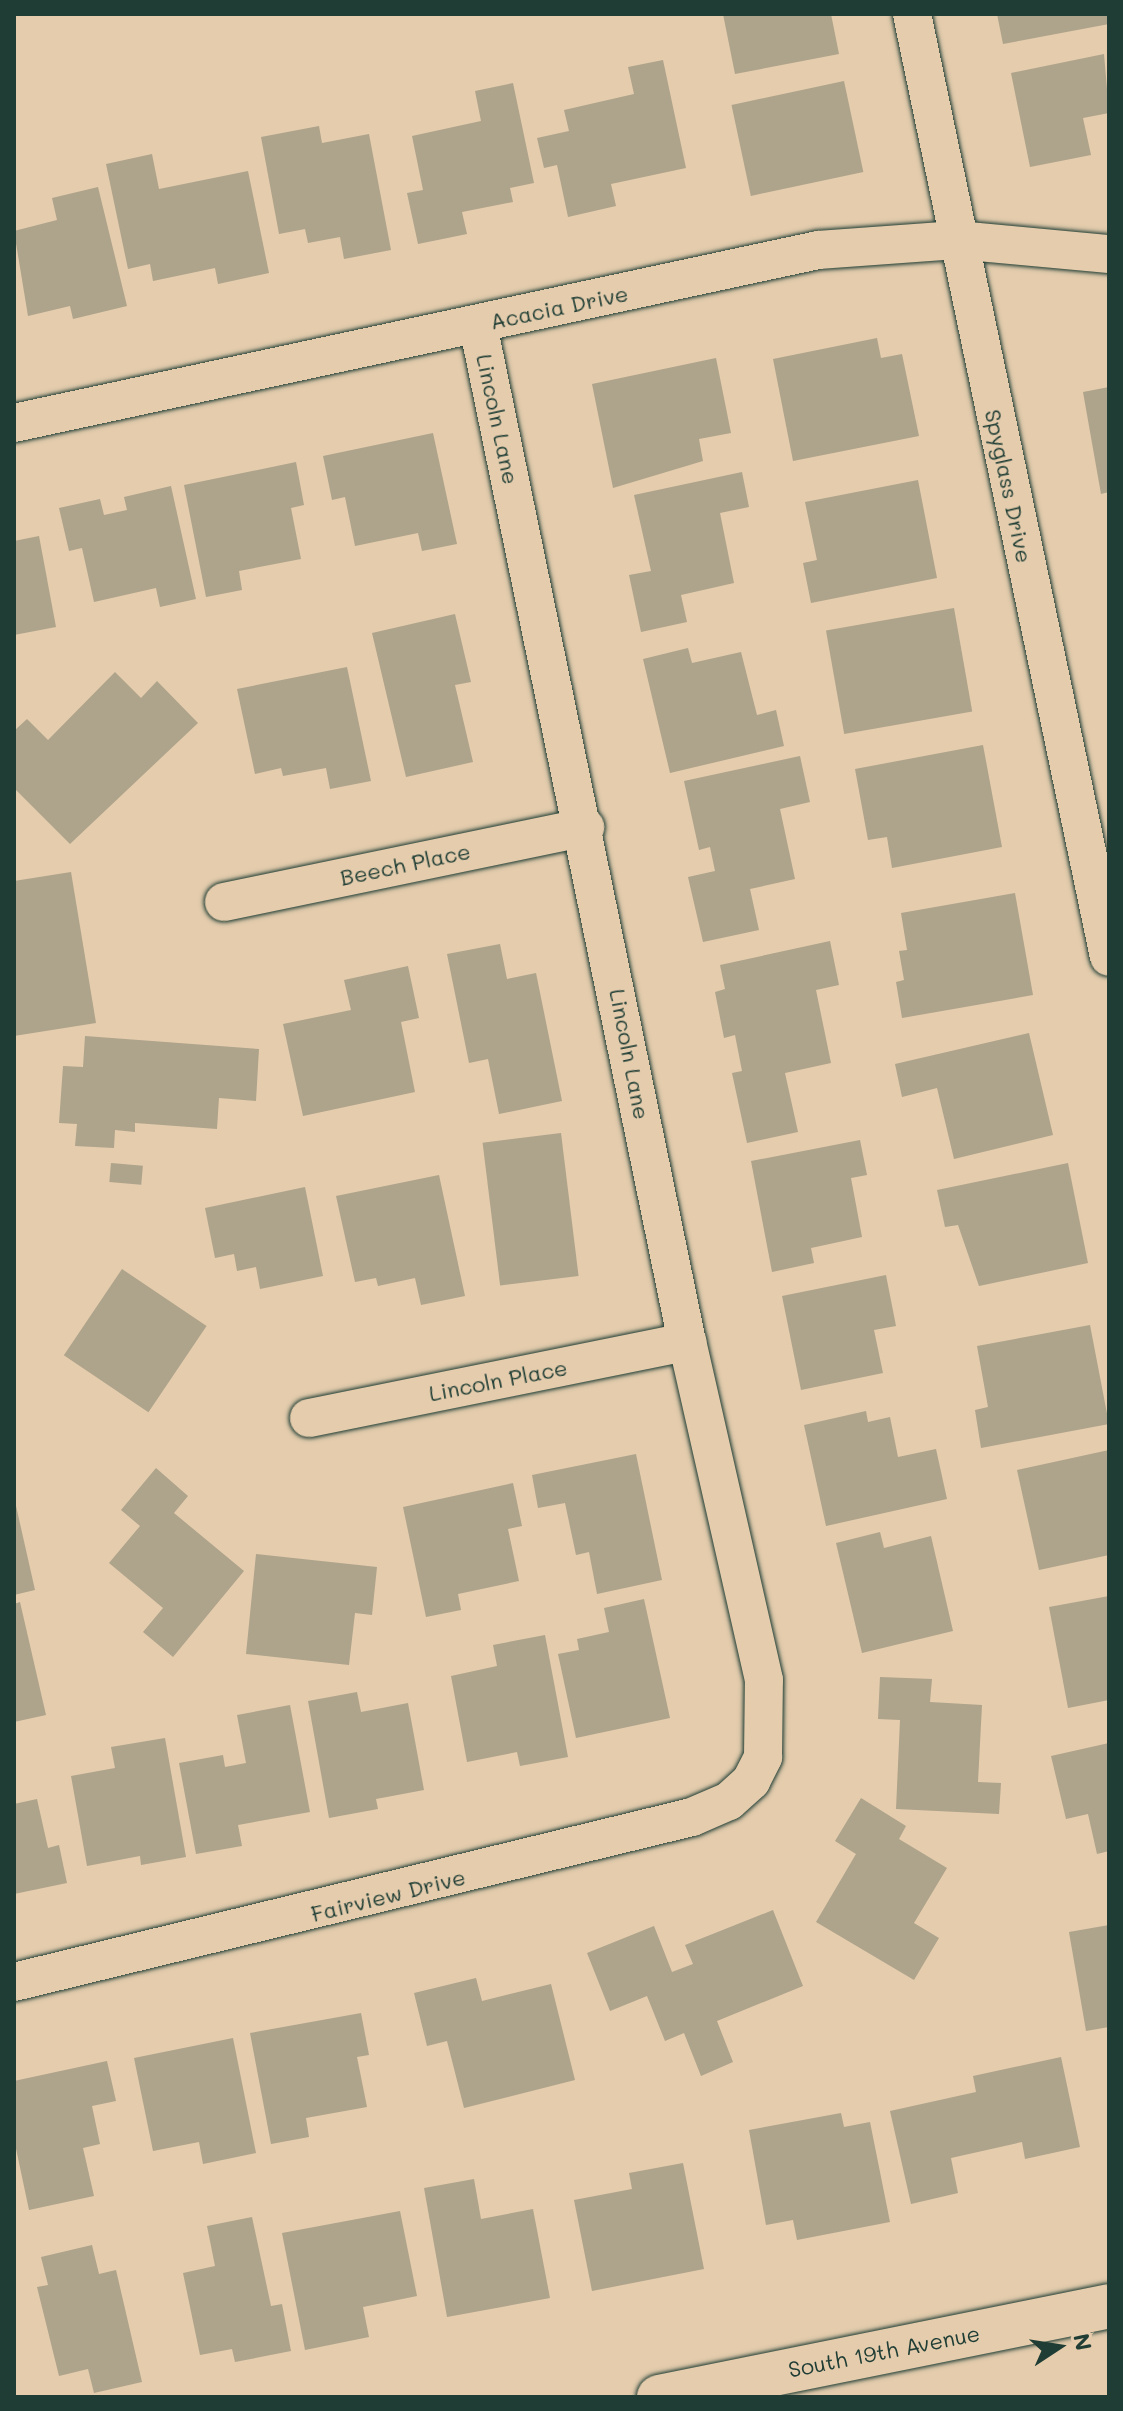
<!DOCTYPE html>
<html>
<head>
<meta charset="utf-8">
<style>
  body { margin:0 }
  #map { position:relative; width:1123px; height:2411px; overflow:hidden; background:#e4ccad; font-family:Mali,sans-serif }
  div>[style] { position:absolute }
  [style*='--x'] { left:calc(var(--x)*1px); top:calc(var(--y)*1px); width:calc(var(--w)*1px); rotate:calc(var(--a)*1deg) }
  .building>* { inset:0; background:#aea38b; transform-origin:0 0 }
  .roads { filter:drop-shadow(0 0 2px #1f3d34) drop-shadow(0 0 2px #1f3d34) }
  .minor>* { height:38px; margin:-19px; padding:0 19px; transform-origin:19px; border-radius:19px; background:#e4ccad }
  .secondary>* { height:44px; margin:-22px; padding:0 22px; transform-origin:22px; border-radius:22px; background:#e4ccad }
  span { translate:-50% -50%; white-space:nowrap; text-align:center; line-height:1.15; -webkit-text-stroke:6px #e4ccad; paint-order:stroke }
  .street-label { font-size:22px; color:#1f3d34 }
  .frame { position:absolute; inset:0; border:16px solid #1f3d34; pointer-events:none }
  .north { position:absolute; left:1019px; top:2307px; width:80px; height:80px; -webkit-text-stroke:6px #e4ccad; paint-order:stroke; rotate:78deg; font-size:22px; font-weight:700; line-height:32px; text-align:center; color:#1f3d34 }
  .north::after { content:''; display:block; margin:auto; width:28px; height:36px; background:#1f3d34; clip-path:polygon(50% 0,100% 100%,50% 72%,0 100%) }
</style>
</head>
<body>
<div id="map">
  <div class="building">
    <div style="clip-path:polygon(723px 14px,831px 14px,839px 54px,735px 74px)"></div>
    <div style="clip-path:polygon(997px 14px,1109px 14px,1109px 24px,1003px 44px)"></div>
    <div style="clip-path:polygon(1104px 54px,1109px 113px,1083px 118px,1091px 155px,1030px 167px,1011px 73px)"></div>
    <div style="clip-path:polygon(663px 60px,686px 168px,611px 184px,616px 206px,568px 217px,557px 165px,544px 168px,537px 138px,569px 131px,564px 110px,634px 94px,628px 67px)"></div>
    <div style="left:844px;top:81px;width:93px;height:115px;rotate:78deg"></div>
    <div style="clip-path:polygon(513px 83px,534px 183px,510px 188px,513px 202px,462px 212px,467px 234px,418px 244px,407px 193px,423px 190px,412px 136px,481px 121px,475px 91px)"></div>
    <div style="clip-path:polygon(319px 126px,322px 143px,369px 134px,391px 250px,344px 259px,340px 237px,308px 243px,305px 229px,279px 234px,261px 137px)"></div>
    <div style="clip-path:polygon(152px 154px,159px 189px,248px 171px,269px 273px,218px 284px,215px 268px,153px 281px,150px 264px,128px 269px,106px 164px)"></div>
    <div style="clip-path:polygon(98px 187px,127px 306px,73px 319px,70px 306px,28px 316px,14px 231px,57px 220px,52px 198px)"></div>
    <div style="clip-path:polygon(877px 338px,881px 358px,902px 354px,919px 436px,793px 461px,773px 359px)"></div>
    <div style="clip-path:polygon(716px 358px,731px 433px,699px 439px,703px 461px,613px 488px,592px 384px)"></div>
    <div style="clip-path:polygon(1109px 387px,1109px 492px,1101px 494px,1083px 392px)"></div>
    <div style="clip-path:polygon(433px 433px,457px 544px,422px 551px,418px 533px,355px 546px,345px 497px,332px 500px,323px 456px)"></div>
    <div style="clip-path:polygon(296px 462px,304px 505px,291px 508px,301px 559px,239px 571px,242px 590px,206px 597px,184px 485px)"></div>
    <div style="clip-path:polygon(742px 472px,749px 507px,720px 513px,734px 583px,681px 595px,687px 622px,641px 632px,629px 575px,651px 571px,634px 495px)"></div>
    <div style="clip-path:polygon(918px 480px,937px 578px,811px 603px,803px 563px,817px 560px,805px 502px)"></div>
    <div style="clip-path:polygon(171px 486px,196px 599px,160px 607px,156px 588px,94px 602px,82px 548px,69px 551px,59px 508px,100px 499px,104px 515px,127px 510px,124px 497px)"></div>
    <div style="clip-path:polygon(39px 536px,56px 627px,14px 635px,14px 541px)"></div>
    <div style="left:954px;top:608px;width:105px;height:130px;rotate:80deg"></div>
    <div style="clip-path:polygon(455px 614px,471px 682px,455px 685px,473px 762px,406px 777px,372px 633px)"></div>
    <div style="clip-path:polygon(688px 648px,692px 663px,741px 652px,757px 715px,776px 710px,784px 746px,670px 773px,643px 659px)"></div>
    <div style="clip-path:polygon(347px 667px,371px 781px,330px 789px,326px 768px,283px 776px,281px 768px,255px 774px,237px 689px)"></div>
    <div style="clip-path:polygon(115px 672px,141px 698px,157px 681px,198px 723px,70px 844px,14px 788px,14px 731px,27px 719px,48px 740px)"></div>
    <div style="clip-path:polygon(983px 745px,1002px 847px,892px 868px,887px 837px,868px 840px,855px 769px)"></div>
    <div style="clip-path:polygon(800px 756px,810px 802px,780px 809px,795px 879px,750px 889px,759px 930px,703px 942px,688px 877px,715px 871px,710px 847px,699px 850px,684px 781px)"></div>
    <div style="clip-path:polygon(71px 872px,96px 1023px,14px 1036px,14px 881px)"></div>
    <div style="clip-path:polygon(1015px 893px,1033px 995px,902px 1018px,896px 982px,904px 980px,899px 951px,907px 950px,901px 913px)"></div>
    <div style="clip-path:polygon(830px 941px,839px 985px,816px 990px,831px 1063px,785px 1073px,798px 1132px,747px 1143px,732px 1073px,742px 1071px,735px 1035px,724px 1038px,715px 992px,725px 989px,720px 965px)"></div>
    <div style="clip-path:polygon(500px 944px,507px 979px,536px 973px,562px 1101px,499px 1114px,488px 1059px,469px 1063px,447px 954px)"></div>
    <div style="clip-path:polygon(408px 966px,419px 1018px,401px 1022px,415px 1092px,303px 1116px,283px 1024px,351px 1010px,344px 980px)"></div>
    <div style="clip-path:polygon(1029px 1033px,1053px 1135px,954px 1159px,937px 1088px,902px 1097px,895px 1064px)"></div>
    <div style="clip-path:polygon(85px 1036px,259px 1049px,256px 1101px,219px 1098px,217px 1129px,135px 1123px,135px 1132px,115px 1130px,114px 1148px,75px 1146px,77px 1124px,59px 1123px,63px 1066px,83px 1067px)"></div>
    <div style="left:561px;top:1133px;width:144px;height:79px;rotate:83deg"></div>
    <div style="clip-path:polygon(860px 1140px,867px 1175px,851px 1178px,862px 1237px,811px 1248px,814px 1263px,772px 1272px,751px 1161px)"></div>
    <div style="left:111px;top:1163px;width:32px;height:19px;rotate:5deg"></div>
    <div style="clip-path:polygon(1068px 1163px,1088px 1263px,979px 1286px,958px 1225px,945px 1227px,937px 1190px)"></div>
    <div style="clip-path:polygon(439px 1175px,465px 1296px,421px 1305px,415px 1278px,378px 1286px,376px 1278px,355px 1282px,336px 1196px)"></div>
    <div style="clip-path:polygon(305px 1187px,323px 1276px,260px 1289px,256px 1267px,237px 1271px,234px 1254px,215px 1258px,205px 1208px)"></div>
    <div style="left:122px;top:1269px;width:102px;height:104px;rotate:34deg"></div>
    <div style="clip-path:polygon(886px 1275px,896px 1326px,874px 1330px,883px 1373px,801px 1390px,782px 1296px)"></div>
    <div style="clip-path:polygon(1090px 1325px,1109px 1424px,981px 1448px,975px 1410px,988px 1407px,977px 1346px)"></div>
    <div style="clip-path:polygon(866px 1411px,868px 1422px,890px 1417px,898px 1457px,936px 1449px,947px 1499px,826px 1526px,804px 1425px)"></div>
    <div style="clip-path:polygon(1109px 1450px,1109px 1555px,1039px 1570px,1017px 1470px)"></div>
    <div style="clip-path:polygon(636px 1454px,662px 1580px,597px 1594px,589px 1552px,576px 1555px,565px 1503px,538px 1508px,532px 1475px)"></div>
    <div style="clip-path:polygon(156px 1468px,188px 1496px,174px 1513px,244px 1571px,173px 1657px,143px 1632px,163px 1608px,109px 1563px,140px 1526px,121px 1510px)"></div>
    <div style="clip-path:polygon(513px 1483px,522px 1526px,508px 1529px,519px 1581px,458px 1594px,461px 1610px,426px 1617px,403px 1507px)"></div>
    <div style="clip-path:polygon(14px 1497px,35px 1590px,14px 1595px)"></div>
    <div style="clip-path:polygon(880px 1532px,884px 1548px,931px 1536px,953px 1631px,862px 1653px,836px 1543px)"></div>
    <div style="clip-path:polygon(256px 1554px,377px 1567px,372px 1615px,355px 1613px,349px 1665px,246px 1654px)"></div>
    <div style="clip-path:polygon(1109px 1596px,1109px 1700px,1068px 1708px,1049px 1607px)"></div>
    <div style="clip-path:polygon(644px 1599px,670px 1718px,576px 1738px,558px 1654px,579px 1650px,577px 1639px,609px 1632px,604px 1608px)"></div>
    <div style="clip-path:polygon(20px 1602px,46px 1715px,14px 1722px,14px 1604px)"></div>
    <div style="clip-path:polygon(545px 1635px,568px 1757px,520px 1766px,517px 1752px,467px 1762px,451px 1676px,497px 1666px,493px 1645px)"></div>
    <div style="clip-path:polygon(880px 1677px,932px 1679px,930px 1702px,982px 1705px,978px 1782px,1001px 1783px,999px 1814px,896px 1809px,900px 1720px,878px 1719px)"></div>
    <div style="clip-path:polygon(357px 1692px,361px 1712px,408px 1703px,424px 1790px,376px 1799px,378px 1809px,329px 1818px,308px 1701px)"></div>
    <div style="clip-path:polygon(290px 1705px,310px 1812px,238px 1825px,242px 1846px,196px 1854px,179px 1763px,223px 1755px,225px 1767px,246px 1763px,237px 1715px)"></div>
    <div style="clip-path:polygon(165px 1738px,186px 1857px,141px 1865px,140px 1856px,87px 1866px,71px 1776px,115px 1768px,111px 1747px)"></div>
    <div style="clip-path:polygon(1109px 1743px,1109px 1851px,1097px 1854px,1088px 1814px,1066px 1819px,1051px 1756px)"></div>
    <div style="clip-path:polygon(861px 1798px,906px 1826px,899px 1839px,947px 1868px,914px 1923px,939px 1938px,914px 1980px,816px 1922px,856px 1854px,835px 1841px)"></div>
    <div style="clip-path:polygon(37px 1799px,48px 1848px,59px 1845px,67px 1883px,14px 1894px,14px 1804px)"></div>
    <div style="clip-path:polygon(773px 1910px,803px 1986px,717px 2021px,733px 2062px,701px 2076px,684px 2033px,665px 2041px,647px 1996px,610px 2011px,587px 1953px,654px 1926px,672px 1972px,693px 1964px,685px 1945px)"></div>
    <div style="clip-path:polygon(1109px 1925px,1109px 2027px,1086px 2031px,1069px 1932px)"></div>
    <div style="clip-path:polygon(476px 1978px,482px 2001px,551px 1984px,575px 2080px,464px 2108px,447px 2041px,427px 2046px,414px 1993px)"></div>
    <div style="clip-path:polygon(361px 2013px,369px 2055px,357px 2057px,367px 2107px,306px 2118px,309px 2137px,271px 2144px,250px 2033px)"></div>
    <div style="clip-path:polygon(233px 2038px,256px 2153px,203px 2164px,199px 2142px,153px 2151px,134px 2058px)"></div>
    <div style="clip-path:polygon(1061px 2057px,1080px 2147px,1025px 2159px,1022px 2142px,951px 2158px,958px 2193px,911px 2204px,890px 2111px,976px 2092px,973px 2076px)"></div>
    <div style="clip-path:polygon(107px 2061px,116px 2101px,92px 2106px,100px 2144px,83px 2148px,94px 2196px,29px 2210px,14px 2139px,14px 2081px)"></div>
    <div style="clip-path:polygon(841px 2113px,844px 2127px,870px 2122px,890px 2222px,797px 2240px,793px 2220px,766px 2225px,749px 2130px)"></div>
    <div style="clip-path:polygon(683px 2163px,704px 2269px,592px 2291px,574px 2200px,632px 2189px,629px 2173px)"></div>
    <div style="clip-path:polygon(474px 2179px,481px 2219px,533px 2209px,550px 2298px,447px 2317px,424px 2188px)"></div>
    <div style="clip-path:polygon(400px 2211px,417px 2296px,363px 2307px,369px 2337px,305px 2350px,282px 2233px)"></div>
    <div style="clip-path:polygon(252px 2217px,271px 2306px,282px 2304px,291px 2351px,235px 2362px,232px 2349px,200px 2355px,183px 2273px,215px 2266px,207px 2226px)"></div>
    <div style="clip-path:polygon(92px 2245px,99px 2274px,116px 2270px,142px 2382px,94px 2393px,88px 2369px,59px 2376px,37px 2287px,48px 2285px,41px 2257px)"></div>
  </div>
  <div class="roads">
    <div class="minor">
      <div style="--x:912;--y:14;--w:963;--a:78.2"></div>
      <div style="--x:14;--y:423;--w:822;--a:-12.14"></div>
      <div style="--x:818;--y:250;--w:139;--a:-4.1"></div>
      <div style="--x:957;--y:240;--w:153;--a:5.3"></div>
      <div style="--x:224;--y:902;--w:369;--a:-11.7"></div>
      <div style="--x:309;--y:1418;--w:386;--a:-11.4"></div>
      <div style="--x:14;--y:1982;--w:698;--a:-13.68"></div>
      <div style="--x:692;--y:1817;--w:40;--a:-23.4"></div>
      <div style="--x:729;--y:1801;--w:30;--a:-42"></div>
      <div style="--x:751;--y:1781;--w:27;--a:-63"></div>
      <div style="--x:763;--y:1757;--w:77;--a:-89.3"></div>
      <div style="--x:764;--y:1680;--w:347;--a:-102.8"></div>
      <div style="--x:687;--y:1342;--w:1038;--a:-101.61"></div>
    </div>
    <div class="secondary">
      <div style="--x:659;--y:2397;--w:459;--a:-11.4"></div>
    </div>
  </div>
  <div class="street-label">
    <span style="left:559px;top:307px;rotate:-12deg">Acacia Drive</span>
    <span style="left:498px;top:419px;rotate:78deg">Lincoln Lane</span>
    <span style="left:1009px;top:486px;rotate:78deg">Spyglass Drive</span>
    <span style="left:405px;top:864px;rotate:-12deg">Beech Place</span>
    <span style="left:630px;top:1054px;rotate:79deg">Lincoln Lane</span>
    <span style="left:498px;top:1380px;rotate:-11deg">Lincoln Place</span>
    <span style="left:388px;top:1895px;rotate:-14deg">Fairview Drive</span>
    <span style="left:884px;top:2351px;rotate:-11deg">South 19th Avenue</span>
  </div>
  <div class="frame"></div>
  <div class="north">N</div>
</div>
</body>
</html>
